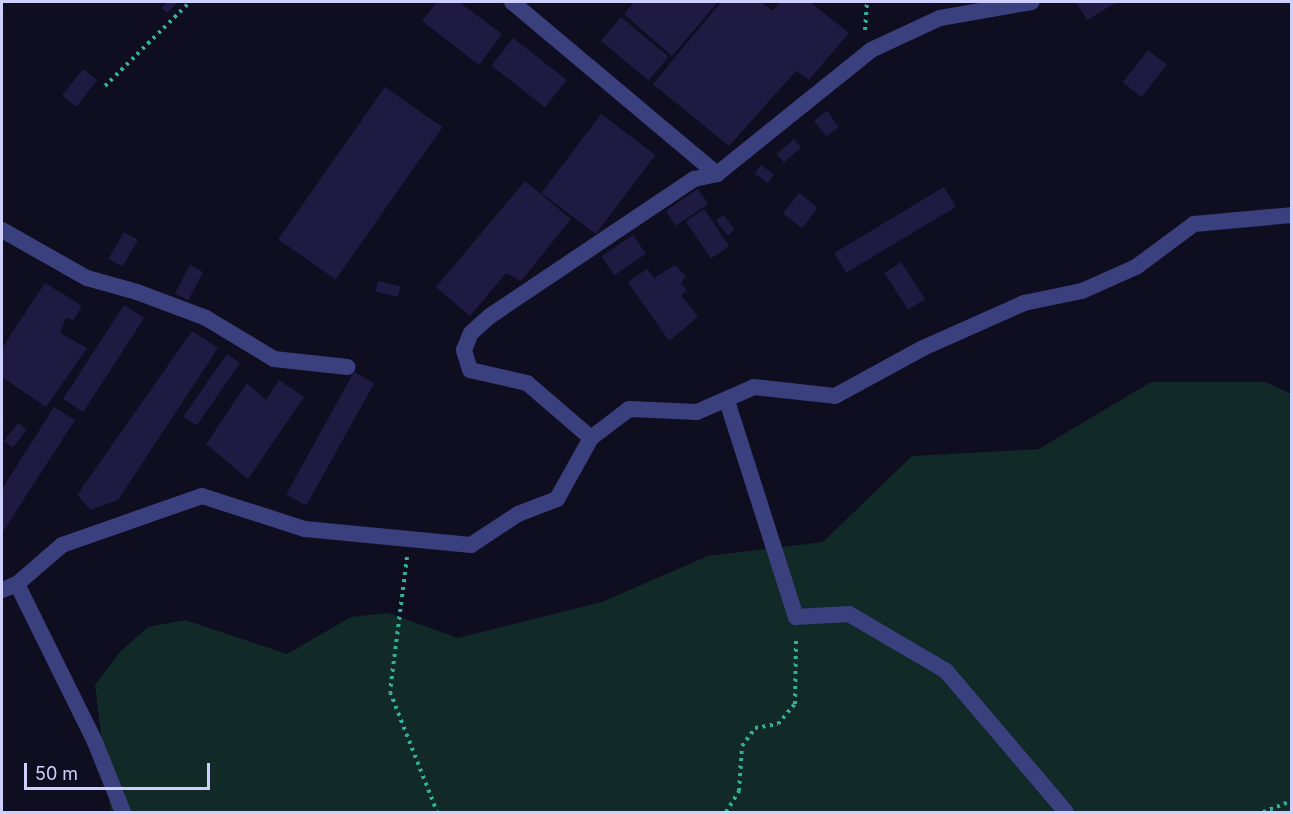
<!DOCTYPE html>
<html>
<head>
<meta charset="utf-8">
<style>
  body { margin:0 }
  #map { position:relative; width:1293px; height:814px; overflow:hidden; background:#0f0e20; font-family:Inter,sans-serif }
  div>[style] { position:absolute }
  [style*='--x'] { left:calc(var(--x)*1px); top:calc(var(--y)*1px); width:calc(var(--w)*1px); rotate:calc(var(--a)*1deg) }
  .green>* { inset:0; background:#112a27 }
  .building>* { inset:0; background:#1e1a41; transform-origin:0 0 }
  .path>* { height:4px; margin-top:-2px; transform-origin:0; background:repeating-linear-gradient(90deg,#32ae9a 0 3px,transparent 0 7.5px) }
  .minor>* { height:16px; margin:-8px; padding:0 8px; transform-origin:8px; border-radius:8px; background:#3a3f7e }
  span { translate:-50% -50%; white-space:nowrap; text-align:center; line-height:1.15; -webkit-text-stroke:5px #0f0e20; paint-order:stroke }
  .frame { position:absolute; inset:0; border:3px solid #cfcffd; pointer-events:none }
  .scale { position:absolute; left:24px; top:763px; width:186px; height:27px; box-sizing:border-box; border:3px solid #cfcffd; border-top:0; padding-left:8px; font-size:18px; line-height:21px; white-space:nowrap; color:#cfcffd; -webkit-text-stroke:4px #0f0e20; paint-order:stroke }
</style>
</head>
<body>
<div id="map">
  <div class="green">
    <div style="clip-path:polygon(1151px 382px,1265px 382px,1291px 394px,1291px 812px,111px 812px,95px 685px,120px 652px,148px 627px,185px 620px,287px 654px,351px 617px,388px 613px,458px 638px,602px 602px,708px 556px,823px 542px,912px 456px,1039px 449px)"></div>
  </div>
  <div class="building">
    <div style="clip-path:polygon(167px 2px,178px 2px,167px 13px,161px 8px)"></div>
    <div style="clip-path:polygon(437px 2px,459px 2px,502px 34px,479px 65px,422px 21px)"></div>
    <div style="clip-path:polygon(634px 2px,718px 2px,672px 56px,624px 14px)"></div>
    <div style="clip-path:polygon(721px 2px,761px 2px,773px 11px,780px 2px,810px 2px,849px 33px,809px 80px,796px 71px,729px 146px,653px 84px)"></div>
    <div style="clip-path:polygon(1076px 2px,1117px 2px,1087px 20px)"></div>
    <div style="left:621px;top:17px;width:62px;height:31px;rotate:40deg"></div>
    <div style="left:513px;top:38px;width:68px;height:35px;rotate:38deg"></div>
    <div style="left:1148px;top:50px;width:24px;height:41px;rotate:38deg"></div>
    <div style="left:83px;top:69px;width:18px;height:34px;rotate:38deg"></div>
    <div style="left:385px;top:87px;width:70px;height:186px;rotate:35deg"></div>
    <div style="left:827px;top:111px;width:20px;height:16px;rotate:53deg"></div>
    <div style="left:601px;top:114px;width:68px;height:99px;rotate:37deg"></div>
    <div style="left:794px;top:139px;width:11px;height:23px;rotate:49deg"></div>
    <div style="left:761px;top:165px;width:16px;height:11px;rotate:35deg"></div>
    <div style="clip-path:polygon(525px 181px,571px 219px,521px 281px,506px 273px,470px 316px,436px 287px)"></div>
    <div style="left:944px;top:187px;width:23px;height:128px;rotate:59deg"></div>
    <div style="left:698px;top:189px;width:18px;height:39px;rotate:56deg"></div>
    <div style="left:799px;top:193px;width:24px;height:26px;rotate:38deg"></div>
    <div style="left:704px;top:209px;width:45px;height:22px;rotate:56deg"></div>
    <div style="left:723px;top:215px;width:19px;height:9px;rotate:51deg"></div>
    <div style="left:124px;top:232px;width:16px;height:31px;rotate:30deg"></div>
    <div style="left:633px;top:235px;width:23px;height:38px;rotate:56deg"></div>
    <div style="left:901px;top:262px;width:44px;height:20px;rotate:57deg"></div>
    <div style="left:190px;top:265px;width:15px;height:32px;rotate:28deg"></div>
    <div style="clip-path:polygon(675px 265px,686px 276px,681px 283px,687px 291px,681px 295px,698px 317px,669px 341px,628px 282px,647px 269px,654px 278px)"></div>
    <div style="left:378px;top:281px;width:23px;height:11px;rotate:13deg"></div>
    <div style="clip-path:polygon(45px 283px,82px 306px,73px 320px,66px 318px,60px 333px,87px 348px,46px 407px,2px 377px,2px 348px)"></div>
    <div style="left:124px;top:305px;width:24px;height:112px;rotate:33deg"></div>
    <div style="clip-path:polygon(192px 331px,218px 348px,118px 500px,91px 510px,77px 495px)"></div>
    <div style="left:227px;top:354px;width:16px;height:76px;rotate:35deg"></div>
    <div style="left:354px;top:372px;width:23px;height:140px;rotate:29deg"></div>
    <div style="clip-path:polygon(279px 380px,304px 397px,248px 479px,206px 444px,247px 383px,266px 400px)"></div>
    <div style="clip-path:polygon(54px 407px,75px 420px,2px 533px,2px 489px)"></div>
    <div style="left:18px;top:423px;width:11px;height:23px;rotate:38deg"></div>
  </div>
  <div class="path">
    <div style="--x:865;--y:30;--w:28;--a:-86"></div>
    <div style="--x:105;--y:86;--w:120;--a:-44.7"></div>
    <div style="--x:407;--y:557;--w:136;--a:97.2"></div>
    <div style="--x:390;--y:692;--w:129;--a:68.6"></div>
    <div style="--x:726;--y:812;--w:25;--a:-58"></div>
    <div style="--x:739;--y:791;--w:45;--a:-86.2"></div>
    <div style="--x:742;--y:746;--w:22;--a:-54"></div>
    <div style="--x:755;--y:728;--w:23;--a:-10"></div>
    <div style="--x:778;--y:724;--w:26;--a:-50"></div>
    <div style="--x:795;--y:704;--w:67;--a:-89.1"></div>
    <div style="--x:1263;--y:812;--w:31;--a:-21"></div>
  </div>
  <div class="minor">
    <div style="--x:512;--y:2;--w:268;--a:40"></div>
    <div style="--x:2;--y:230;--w:98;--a:29.5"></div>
    <div style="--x:87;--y:278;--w:52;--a:15.6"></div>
    <div style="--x:137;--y:292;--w:74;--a:20.6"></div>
    <div style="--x:206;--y:318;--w:79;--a:31.1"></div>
    <div style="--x:274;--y:359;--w:74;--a:6.2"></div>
    <div style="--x:727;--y:401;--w:227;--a:72.3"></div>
    <div style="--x:796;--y:617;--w:53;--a:-3.2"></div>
    <div style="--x:849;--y:614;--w:113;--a:30.4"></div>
    <div style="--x:946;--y:671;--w:185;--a:49.6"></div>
    <div style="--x:591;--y:438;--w:84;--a:-139.3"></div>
    <div style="--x:527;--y:383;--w:58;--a:-167.2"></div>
    <div style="--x:470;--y:370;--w:21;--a:-107"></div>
    <div style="--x:464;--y:350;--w:18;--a:-68"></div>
    <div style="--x:471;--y:333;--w:25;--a:-42"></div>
    <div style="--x:490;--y:316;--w:246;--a:-33.9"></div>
    <div style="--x:694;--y:179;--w:24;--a:-12"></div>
    <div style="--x:717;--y:174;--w:198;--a:-38.8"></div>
    <div style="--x:871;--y:50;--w:76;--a:-24.9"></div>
    <div style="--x:940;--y:18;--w:93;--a:-9.9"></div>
    <div style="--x:17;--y:584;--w:176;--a:63.7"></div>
    <div style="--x:95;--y:742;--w:75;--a:68.2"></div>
    <div style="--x:2;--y:590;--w:16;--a:-22"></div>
    <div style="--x:17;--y:584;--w:60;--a:-40.9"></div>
    <div style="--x:62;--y:545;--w:148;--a:-19.3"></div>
    <div style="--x:202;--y:496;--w:108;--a:17.8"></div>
    <div style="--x:305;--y:529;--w:167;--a:5.5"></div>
    <div style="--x:471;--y:545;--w:56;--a:-33.4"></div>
    <div style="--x:518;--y:514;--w:42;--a:-21"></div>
    <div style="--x:557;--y:499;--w:70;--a:-60.9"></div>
    <div style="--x:591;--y:438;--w:48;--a:-37.3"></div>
    <div style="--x:629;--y:409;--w:68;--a:2.5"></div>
    <div style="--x:697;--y:412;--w:62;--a:-23.7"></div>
    <div style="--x:754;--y:387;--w:81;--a:6.3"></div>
    <div style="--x:835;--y:396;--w:100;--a:-28.6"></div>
    <div style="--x:923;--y:348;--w:111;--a:-24"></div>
    <div style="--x:1024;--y:303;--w:59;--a:-11.7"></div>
    <div style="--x:1082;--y:291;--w:59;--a:-24"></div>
    <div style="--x:1136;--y:267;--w:72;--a:-36.6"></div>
    <div style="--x:1194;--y:224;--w:98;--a:-5.2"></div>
  </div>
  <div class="frame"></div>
  <div class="scale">50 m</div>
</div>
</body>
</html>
